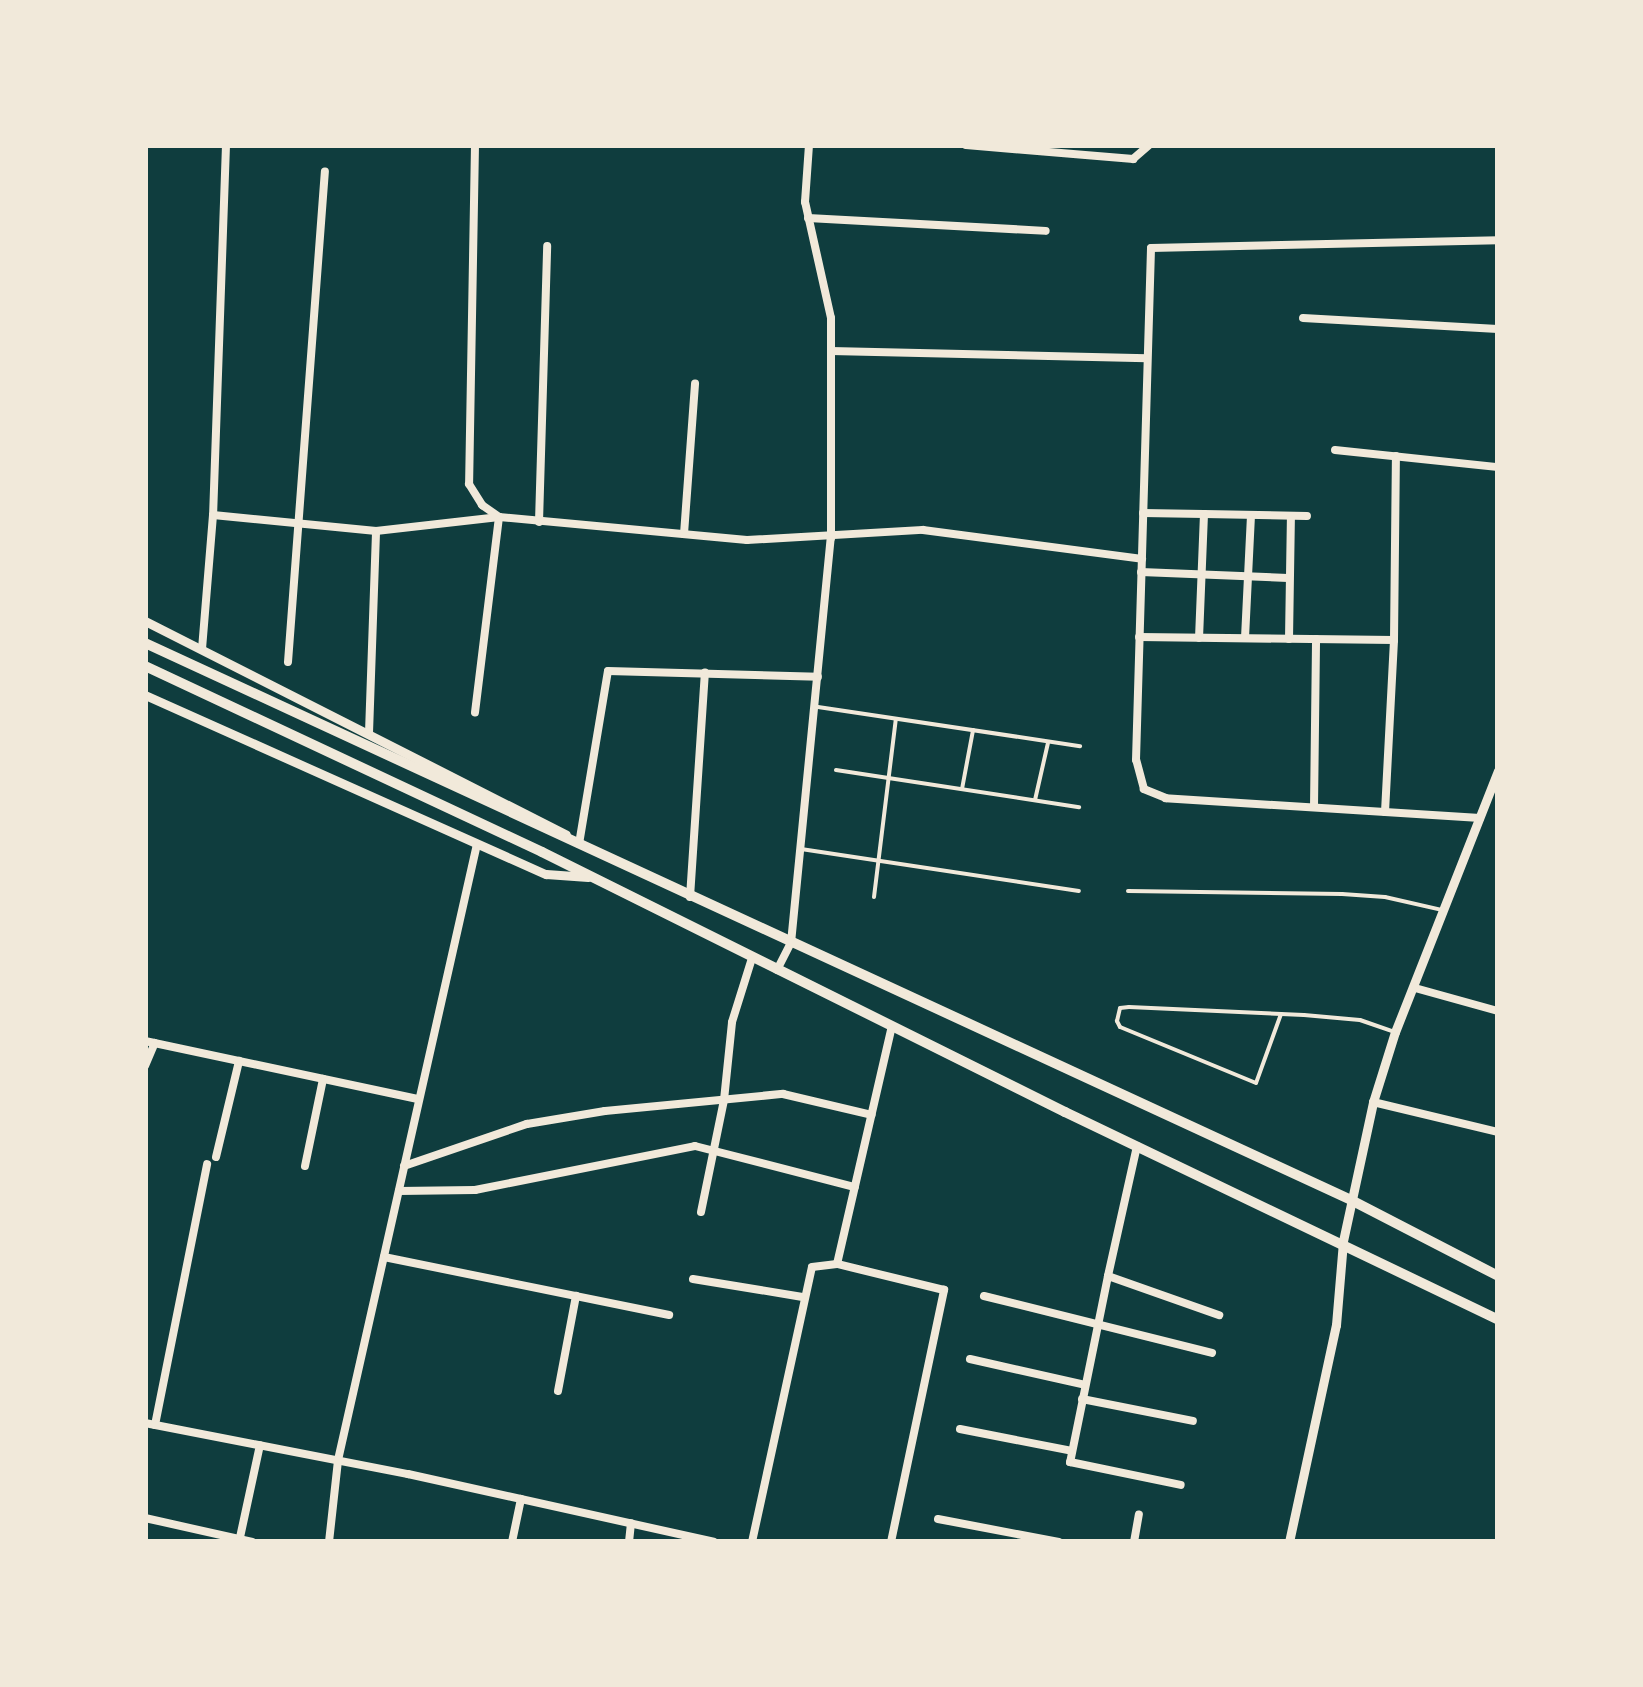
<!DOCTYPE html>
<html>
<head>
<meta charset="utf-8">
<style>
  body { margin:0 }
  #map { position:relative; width:1643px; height:1687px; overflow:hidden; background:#0f3d3e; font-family:Karla,sans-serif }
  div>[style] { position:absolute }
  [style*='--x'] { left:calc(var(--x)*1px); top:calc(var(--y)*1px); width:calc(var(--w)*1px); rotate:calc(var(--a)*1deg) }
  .service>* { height:4px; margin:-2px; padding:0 2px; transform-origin:2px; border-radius:2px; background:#f1e9da }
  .minor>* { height:8px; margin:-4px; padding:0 4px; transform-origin:4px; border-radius:4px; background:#f1e9da }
  .tertiary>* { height:9px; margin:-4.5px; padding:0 4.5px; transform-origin:4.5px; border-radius:4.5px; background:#f1e9da }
  .secondary>* { height:10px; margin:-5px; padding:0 5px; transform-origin:5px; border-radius:5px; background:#f1e9da }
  span { translate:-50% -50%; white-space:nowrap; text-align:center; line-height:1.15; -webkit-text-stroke:8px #f1e9da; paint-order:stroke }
  .frame { position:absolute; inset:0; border:148px solid #f1e9da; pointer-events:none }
</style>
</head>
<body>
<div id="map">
  <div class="service">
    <div style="--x:818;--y:707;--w:265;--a:8.5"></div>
    <div style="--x:836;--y:770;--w:246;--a:8.7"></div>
    <div style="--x:962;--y:789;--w:60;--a:-79.4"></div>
    <div style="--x:1035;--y:800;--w:58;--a:-77.2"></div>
    <div style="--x:801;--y:849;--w:281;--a:8.6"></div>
    <div style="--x:1128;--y:891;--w:214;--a:0.8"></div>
    <div style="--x:1342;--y:894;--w:43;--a:4"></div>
    <div style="--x:1385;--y:897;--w:58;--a:12.8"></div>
    <div style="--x:874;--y:897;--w:179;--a:-83"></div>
    <div style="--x:1281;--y:1014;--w:73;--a:109.9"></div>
    <div style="--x:1256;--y:1083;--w:147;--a:-157.6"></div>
    <div style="--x:1120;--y:1027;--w:7;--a:-117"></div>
    <div style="--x:1117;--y:1021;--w:13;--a:-77"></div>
    <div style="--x:1120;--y:1008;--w:9;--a:-6"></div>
    <div style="--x:1129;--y:1007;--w:175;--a:2.6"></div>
    <div style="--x:1304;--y:1015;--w:56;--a:5.1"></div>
    <div style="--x:1360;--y:1020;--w:34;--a:19"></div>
  </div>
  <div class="minor">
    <div style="--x:226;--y:145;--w:370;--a:92"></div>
    <div style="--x:213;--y:515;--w:164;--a:5.6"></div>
    <div style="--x:376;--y:531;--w:124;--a:-6.5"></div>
    <div style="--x:499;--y:517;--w:197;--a:97"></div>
    <div style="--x:475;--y:145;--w:339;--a:91"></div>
    <div style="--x:469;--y:484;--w:25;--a:58"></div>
    <div style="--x:482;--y:505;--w:21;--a:35"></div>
    <div style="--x:499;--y:517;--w:249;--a:5.3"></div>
    <div style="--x:747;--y:540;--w:176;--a:-3.3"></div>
    <div style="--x:923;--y:530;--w:221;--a:7.5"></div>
    <div style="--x:966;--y:145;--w:168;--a:4.8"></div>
    <div style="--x:1133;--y:159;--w:21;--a:-41"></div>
    <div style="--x:808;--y:218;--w:238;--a:3.1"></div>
    <div style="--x:1303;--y:318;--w:195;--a:3.2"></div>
    <div style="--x:831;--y:351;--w:316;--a:1.3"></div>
    <div style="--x:1335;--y:450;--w:164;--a:6"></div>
    <div style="--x:1143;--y:513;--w:61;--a:0.9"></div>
    <div style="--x:1204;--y:514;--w:124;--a:92.3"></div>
    <div style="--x:1204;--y:514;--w:103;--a:1.1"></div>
    <div style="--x:539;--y:522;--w:276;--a:-88.3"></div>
    <div style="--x:684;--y:534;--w:151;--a:-85.8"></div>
    <div style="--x:1141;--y:572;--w:147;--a:2.3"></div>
    <div style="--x:1139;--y:637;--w:255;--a:0.7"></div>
    <div style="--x:1245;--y:638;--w:123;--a:-87.2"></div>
    <div style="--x:1289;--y:639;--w:123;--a:-89.1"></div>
    <div style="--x:202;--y:649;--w:134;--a:-85.3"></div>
    <div style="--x:288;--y:662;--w:492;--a:-85.7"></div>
    <div style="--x:369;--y:733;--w:202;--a:-88"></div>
    <div style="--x:1314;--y:807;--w:168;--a:-89.3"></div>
    <div style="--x:1385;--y:812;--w:172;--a:-87"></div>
    <div style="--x:1394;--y:640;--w:184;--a:-89.4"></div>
    <div style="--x:1480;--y:818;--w:315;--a:-176.4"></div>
    <div style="--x:1166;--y:798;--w:24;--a:-158"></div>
    <div style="--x:1144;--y:789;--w:30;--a:-105"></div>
    <div style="--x:1136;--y:760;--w:512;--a:-88.32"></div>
    <div style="--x:1151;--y:248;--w:347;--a:-1.3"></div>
    <div style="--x:579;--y:844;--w:175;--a:-80.5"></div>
    <div style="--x:608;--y:671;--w:210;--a:1.6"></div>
    <div style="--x:690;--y:897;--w:225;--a:-86.2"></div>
    <div style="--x:777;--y:970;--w:30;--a:-63"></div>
    <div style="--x:791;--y:943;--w:407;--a:-84.4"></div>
    <div style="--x:831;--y:538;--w:220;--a:-90"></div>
    <div style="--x:831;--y:318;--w:119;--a:-102.6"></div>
    <div style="--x:805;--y:202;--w:57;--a:-86"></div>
    <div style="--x:1415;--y:988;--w:86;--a:15.5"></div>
    <div style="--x:145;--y:1041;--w:280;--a:12"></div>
    <div style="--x:145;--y:1066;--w:25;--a:-67"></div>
    <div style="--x:1373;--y:1102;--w:129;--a:13.5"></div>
    <div style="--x:1137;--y:1146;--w:133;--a:102.6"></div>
    <div style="--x:1108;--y:1276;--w:118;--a:19.4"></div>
    <div style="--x:216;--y:1157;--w:99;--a:-76.5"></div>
    <div style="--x:305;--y:1166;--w:89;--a:-78.3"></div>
    <div style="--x:404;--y:1166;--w:130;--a:-18.9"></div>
    <div style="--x:527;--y:1124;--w:79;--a:-9.5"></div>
    <div style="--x:605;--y:1111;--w:179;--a:-5.5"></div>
    <div style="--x:783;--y:1094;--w:91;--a:13.3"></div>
    <div style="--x:399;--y:1191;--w:76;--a:-0.8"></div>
    <div style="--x:475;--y:1190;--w:224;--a:-11.3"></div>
    <div style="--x:695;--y:1146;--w:165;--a:14.4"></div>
    <div style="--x:701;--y:1212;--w:114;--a:-78.4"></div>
    <div style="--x:724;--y:1100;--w:78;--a:-84.1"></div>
    <div style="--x:732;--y:1022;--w:67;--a:-72.6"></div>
    <div style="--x:384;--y:1257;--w:291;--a:11.5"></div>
    <div style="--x:1108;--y:1276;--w:190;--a:101.5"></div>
    <div style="--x:1070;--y:1462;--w:113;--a:11.7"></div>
    <div style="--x:693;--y:1279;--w:111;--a:9.3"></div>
    <div style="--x:984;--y:1296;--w:235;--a:14"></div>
    <div style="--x:970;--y:1359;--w:118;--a:12.7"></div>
    <div style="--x:558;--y:1391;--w:97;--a:-79.3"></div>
    <div style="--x:1082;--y:1399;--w:113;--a:11.2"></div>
    <div style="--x:145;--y:1423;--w:268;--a:11"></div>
    <div style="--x:408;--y:1474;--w:313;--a:12.5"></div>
    <div style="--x:155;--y:1425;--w:266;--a:-78.7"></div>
    <div style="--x:960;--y:1429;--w:114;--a:11.1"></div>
    <div style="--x:145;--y:1518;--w:110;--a:12.6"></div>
    <div style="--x:938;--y:1519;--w:123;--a:10.8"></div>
    <div style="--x:239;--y:1542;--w:99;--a:-77.8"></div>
    <div style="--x:329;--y:1542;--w:82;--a:-83.7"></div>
    <div style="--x:338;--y:1460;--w:631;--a:-77.28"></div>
    <div style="--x:512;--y:1542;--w:44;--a:-78.2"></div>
    <div style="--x:629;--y:1542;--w:19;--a:-84"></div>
    <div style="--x:752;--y:1542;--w:281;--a:-77.7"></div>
    <div style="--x:812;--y:1267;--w:25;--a:-7"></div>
    <div style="--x:891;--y:1542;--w:258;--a:-78.1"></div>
    <div style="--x:944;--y:1290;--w:110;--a:-166.3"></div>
    <div style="--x:837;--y:1264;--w:244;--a:-77"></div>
    <div style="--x:1134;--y:1542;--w:28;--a:-80"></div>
  </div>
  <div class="tertiary">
    <div style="--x:145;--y:621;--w:472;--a:26.9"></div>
    <div style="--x:145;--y:695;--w:439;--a:24.1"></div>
    <div style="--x:546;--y:874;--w:42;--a:4.1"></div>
    <div style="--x:1289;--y:1542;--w:222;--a:-77.8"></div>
    <div style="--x:1336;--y:1325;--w:84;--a:-85.2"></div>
    <div style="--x:1343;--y:1241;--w:142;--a:-77.8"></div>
    <div style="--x:1373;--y:1102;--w:73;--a:-72.6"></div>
    <div style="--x:1395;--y:1032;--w:281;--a:-68.5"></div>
  </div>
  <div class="secondary">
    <div style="--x:145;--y:643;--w:1328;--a:24.79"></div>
    <div style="--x:1351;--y:1200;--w:165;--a:27.3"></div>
    <div style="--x:145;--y:666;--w:438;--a:25.1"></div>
    <div style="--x:542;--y:852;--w:584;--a:26.43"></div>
    <div style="--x:1065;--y:1112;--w:480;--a:25.6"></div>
  </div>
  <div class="frame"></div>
</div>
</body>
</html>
